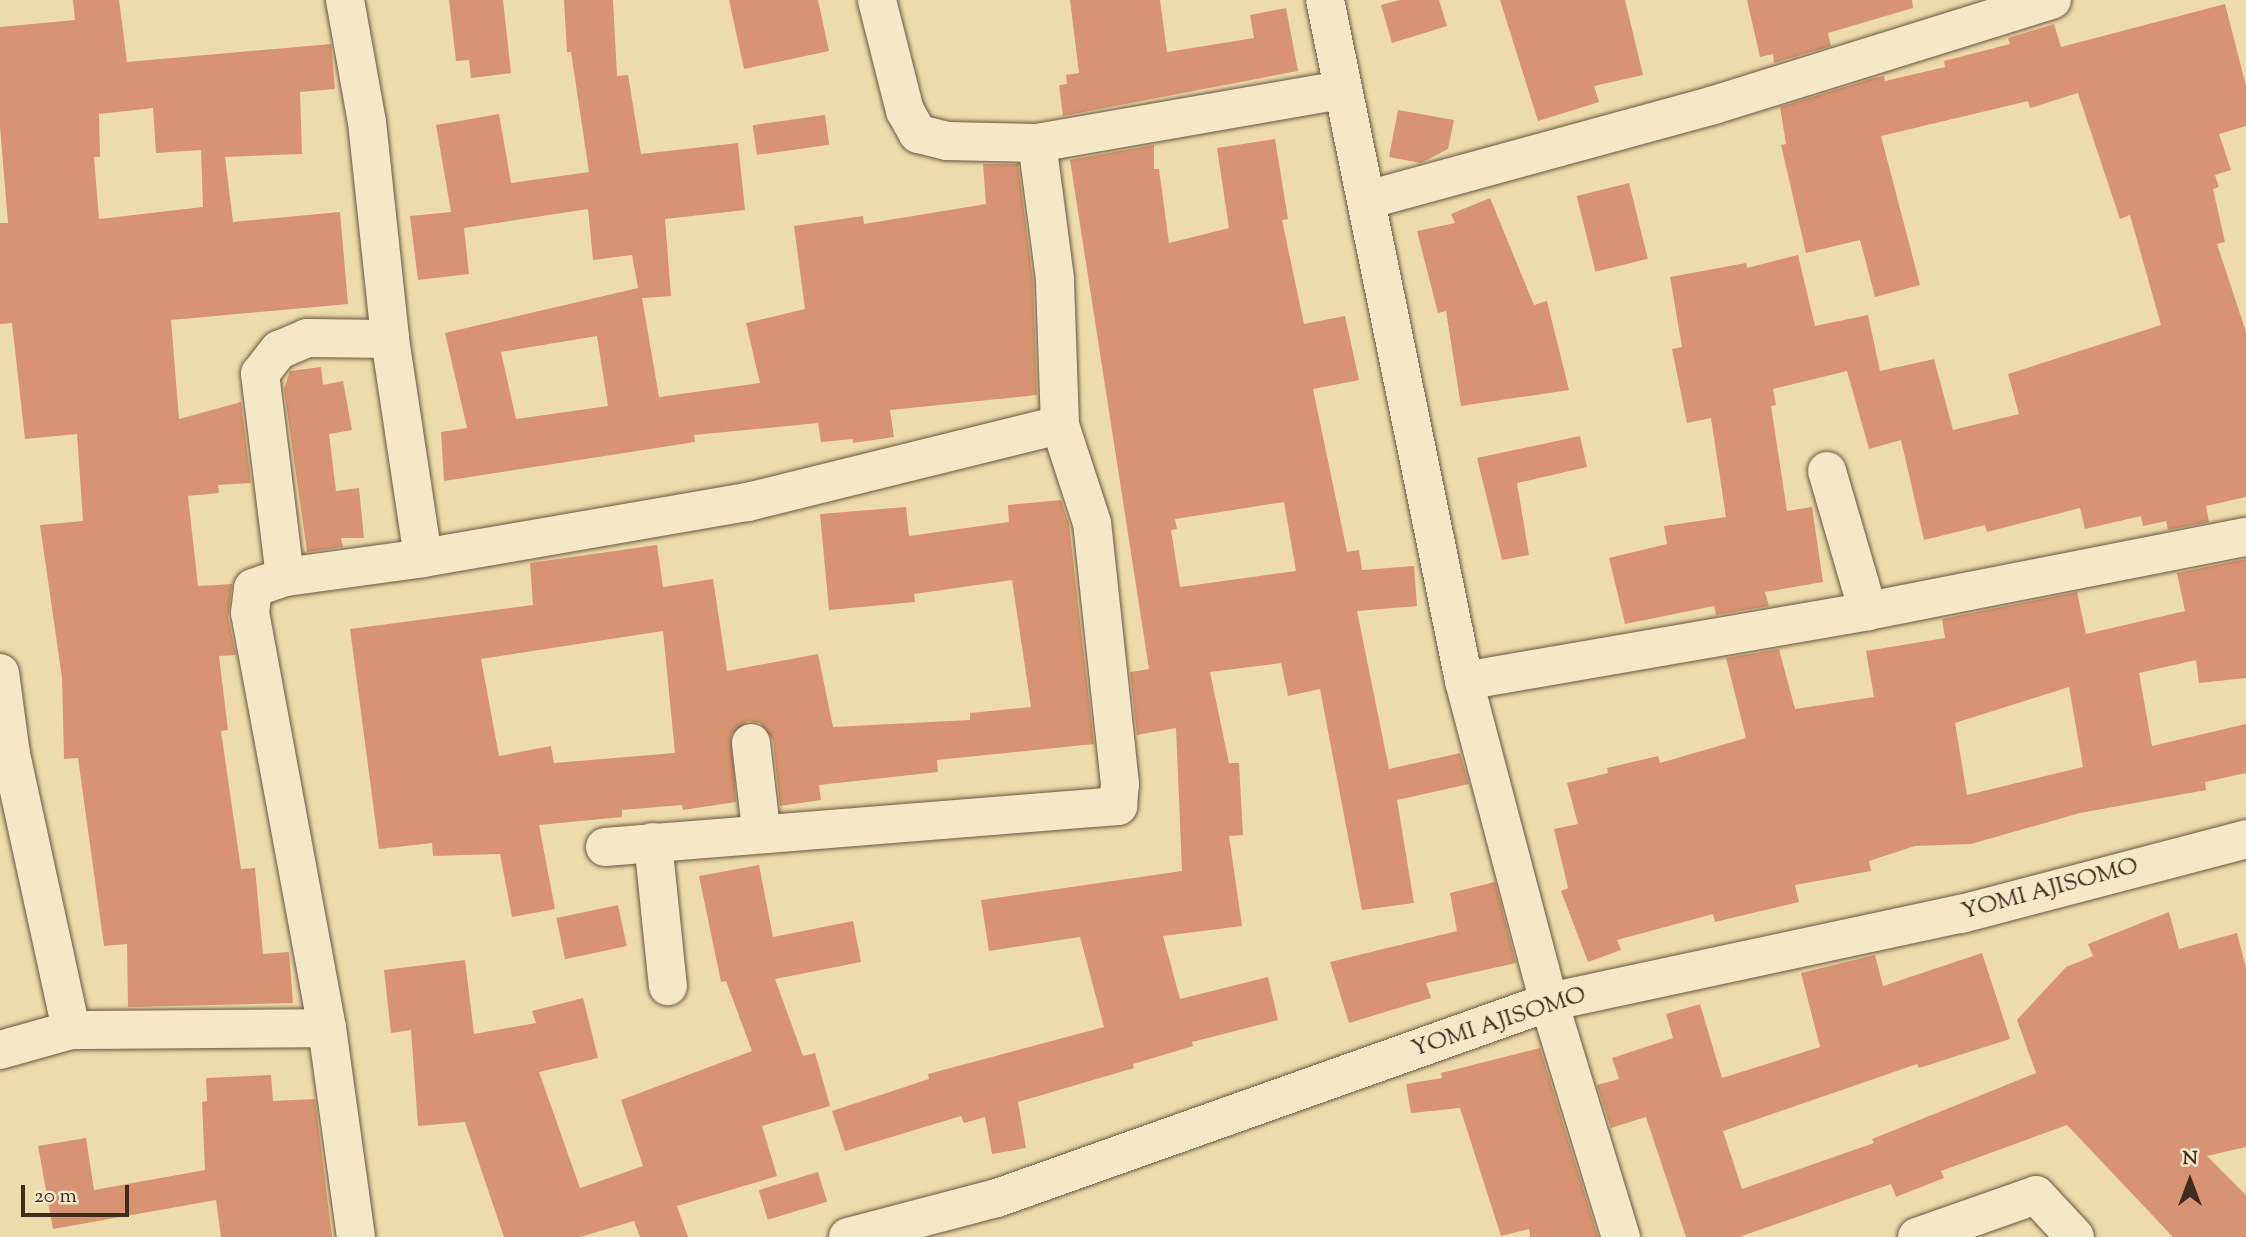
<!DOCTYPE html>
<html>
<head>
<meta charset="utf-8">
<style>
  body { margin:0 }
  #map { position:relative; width:2246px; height:1237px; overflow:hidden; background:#eedbab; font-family:"Sorts Mill Goudy",serif }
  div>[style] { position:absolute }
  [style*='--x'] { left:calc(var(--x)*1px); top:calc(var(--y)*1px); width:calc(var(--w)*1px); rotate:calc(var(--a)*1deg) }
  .building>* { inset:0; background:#d89472; transform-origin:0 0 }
  .roads { filter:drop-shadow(0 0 2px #6c5742) drop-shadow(0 0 2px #6c5742) }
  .minor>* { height:38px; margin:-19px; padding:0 19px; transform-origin:19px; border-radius:19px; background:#f4e8c8 }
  span { translate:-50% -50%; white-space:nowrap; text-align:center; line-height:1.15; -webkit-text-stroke:5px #f4e8c8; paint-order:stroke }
  .street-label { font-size:24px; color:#402b1f }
  .north { position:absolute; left:2155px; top:1146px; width:70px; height:70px; -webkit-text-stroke:5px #f4e8c8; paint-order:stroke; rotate:0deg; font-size:19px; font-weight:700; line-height:28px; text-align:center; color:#402b1f }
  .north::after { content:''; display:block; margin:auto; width:24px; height:32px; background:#402b1f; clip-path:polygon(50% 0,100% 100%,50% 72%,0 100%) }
  .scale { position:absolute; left:21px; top:1185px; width:108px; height:32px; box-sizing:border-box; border:4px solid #402b1f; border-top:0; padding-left:9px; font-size:21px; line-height:24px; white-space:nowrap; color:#402b1f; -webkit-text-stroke:5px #f4e8c8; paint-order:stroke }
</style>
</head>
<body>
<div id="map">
  <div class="building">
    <div style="clip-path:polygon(evenodd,73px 0,119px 0,127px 62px,331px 44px,335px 89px,300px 92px,302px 154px,225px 157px,233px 222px,340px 212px,348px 304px,171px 320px,179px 419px,241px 402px,251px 483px,218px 485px,219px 493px,188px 496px,198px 586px,232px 584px,228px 617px,236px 655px,219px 656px,228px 730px,221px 731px,241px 869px,255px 868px,263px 954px,289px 952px,293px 1003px,128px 1007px,127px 944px,104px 946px,78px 758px,64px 759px,62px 678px,40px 525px,83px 521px,77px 434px,25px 439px,12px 323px,0 324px,0 223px,8px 223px,0 127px,0 27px,75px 20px,73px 0,153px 108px,156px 153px,201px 150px,203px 207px,99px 219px,94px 157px,100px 157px,99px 114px,153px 108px)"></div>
    <div style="clip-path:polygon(449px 0,503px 0,511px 73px,471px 78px,469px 60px,456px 61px)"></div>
    <div style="clip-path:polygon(evenodd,564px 0,613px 0,617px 76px,628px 75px,641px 154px,738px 143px,745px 210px,665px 219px,671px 296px,642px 298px,659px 397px,760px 383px,746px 323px,805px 309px,794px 226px,863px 216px,864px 224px,986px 204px,983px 164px,1018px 164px,1033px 281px,1037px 395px,890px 410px,894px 437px,853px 443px,853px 439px,821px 442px,818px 423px,694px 435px,695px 442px,444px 481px,441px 432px,467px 428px,445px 333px,638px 288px,632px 255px,593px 260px,588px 209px,464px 228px,469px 274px,418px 280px,410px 216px,451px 212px,436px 125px,499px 114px,511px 183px,589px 172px,571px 52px,567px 52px,564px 0,597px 336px,608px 406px,516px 419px,501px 352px,597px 336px)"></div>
    <div style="clip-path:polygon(729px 0,818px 0,829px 51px,744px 69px)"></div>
    <div style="clip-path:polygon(1070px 0,1160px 0,1167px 52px,1254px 38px,1250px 15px,1286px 8px,1298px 71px,1063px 116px,1059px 85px,1067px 84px,1066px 75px,1079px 73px)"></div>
    <div style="clip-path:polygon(1399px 0,1439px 0,1447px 26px,1392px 43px,1381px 5px)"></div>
    <div style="clip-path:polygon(1500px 0,1625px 0,1643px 75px,1594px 86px,1599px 102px,1538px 121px)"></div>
    <div style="clip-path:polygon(1747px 0,1912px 0,1913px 8px,1828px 33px,1831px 46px,1774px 63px,1773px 54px,1760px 57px)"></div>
    <div style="clip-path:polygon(2225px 4px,2246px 86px,2246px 126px,2219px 134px,2231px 170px,2215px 175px,2219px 187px,2213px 189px,2225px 242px,2217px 244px,2246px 332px,2246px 497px,2206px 506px,2209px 522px,2168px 530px,2166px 521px,2143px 526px,2141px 516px,2085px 529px,2080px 508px,1987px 532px,1985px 525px,1924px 540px,1901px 440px,1869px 449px,1847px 371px,1773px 389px,1776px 405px,1771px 406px,1787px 511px,1812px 507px,1823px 582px,1765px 592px,1769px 606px,1716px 615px,1714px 606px,1625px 624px,1609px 558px,1667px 544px,1664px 526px,1726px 517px,1711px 418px,1687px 423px,1672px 349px,1682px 347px,1670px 277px,1746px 263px,1747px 268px,1798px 255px,1815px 326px,1868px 315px,1880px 371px,1934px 359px,1953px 430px,2019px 414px,2008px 374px,2161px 325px,2130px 215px,2120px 219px,2078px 93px,2030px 108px,2028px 101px,1881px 136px,1920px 285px,1875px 297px,1860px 240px,1806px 253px,1781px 145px,1786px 144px,1780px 107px,1874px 78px,1884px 76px,1885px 81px,1945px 67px,1944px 61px,2010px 44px,2008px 38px,2054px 24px,2061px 47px)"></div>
    <div style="clip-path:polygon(1398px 110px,1454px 120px,1448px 149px,1421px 163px,1389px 157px)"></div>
    <div style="left:825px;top:115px;width:30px;height:73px;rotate:82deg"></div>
    <div style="clip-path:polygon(evenodd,1275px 139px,1288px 219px,1282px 220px,1304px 324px,1345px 316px,1359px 380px,1313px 389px,1347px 552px,1359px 550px,1362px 570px,1414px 566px,1417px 606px,1357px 611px,1389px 769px,1460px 753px,1469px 784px,1397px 800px,1414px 903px,1362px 910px,1320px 689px,1288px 696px,1281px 663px,1210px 672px,1229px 763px,1239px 763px,1243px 835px,1229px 836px,1242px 926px,1163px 936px,1180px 999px,1268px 977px,1278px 1020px,1192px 1042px,1193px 1046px,1133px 1064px,1134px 1068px,1018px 1102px,1026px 1148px,992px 1154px,985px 1117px,964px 1123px,961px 1116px,845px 1151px,832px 1111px,929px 1079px,928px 1074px,1104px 1027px,1080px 937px,989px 951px,981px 900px,1182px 871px,1176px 728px,1137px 735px,1130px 672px,1149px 669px,1070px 160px,1154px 145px,1154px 169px,1159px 169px,1169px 243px,1229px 228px,1217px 148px,1275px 139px,1284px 502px,1296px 571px,1180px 587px,1171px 530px,1177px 529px,1175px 519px,1284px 502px)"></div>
    <div style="left:1629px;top:183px;width:78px;height:54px;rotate:76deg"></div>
    <div style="clip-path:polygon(1490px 198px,1534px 305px,1547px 301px,1569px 390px,1461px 406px,1446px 311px,1438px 313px,1417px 231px,1455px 223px,1451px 214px)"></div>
    <div style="clip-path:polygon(321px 367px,323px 385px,343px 381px,352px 430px,329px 434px,336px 491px,359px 488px,364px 538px,341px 538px,343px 547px,307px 552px,284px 389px,290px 371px)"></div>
    <div style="clip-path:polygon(1580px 436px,1587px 467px,1517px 483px,1529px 555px,1502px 560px,1477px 458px)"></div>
    <div style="clip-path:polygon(evenodd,1061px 500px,1069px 524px,1094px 744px,937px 760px,938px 772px,819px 785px,821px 800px,780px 806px,773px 740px,760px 723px,748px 721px,731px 735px,736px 802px,683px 810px,682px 805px,622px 810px,622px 817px,539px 825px,555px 909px,512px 917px,500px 854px,433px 856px,432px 843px,379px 849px,350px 629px,533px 605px,530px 563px,657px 545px,663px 587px,713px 579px,727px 671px,818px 654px,833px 727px,970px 720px,970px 713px,1031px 707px,1012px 580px,914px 594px,915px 602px,829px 610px,820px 514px,906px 507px,909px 536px,1009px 522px,1008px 505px,1061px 500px,663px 631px,675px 753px,554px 763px,551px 746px,499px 756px,481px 659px,663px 631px)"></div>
    <div style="clip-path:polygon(evenodd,2246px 559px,2246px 678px,2199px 683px,2196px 660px,2139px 673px,2152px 746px,2246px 724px,2246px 773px,2205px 782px,2206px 790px,2080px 813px,1971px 844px,1915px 846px,1869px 861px,1871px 871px,1795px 885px,1799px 902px,1715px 922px,1713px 914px,1617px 940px,1621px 950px,1588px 962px,1561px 891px,1568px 888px,1554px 829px,1578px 824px,1567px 783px,1608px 773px,1607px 768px,1658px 756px,1660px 763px,1746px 738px,1726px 658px,1779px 649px,1795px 709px,1874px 697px,1866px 651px,1945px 638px,1942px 619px,2077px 592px,2086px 634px,2185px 611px,2177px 573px,2246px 559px,2069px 687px,2083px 767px,1967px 795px,1955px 723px,2069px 687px)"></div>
    <div style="clip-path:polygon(759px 865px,773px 937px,853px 921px,861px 962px,775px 979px,803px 1056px,815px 1053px,830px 1106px,762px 1126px,777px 1176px,677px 1206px,688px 1237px,640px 1237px,634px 1221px,580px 1237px,504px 1237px,465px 1122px,418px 1126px,411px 1030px,391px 1033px,384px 970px,465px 960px,474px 1034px,536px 1023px,532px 1011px,583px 998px,598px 1058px,539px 1072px,580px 1188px,643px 1166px,621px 1100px,752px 1051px,726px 981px,721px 982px,699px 876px)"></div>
    <div style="clip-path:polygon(1495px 882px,1516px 963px,1426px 983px,1431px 998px,1349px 1023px,1330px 962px,1457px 931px,1450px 893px)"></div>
    <div style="left:618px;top:905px;width:42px;height:63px;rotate:78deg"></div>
    <div style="clip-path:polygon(2169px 912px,2179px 949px,2237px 933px,2246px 968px,2246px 1147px,2207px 1156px,2246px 1195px,2246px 1237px,2173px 1237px,2067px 1125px,1941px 1171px,1944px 1178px,1896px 1197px,1891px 1184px,1739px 1237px,1686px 1237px,1646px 1117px,1611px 1128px,1597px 1085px,1619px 1079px,1612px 1058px,1673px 1038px,1666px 1014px,1700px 1004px,1722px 1078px,1820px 1047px,1801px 973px,1875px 955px,1883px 986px,1982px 953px,2010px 1039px,1919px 1068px,1917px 1064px,1723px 1131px,1742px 1189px,1874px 1143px,1872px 1139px,2036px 1073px,2017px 1020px,2066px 967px,2093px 956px,2088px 944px)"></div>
    <div style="clip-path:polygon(1540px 1048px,1598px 1237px,1530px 1237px,1529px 1229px,1501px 1236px,1460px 1108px,1411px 1113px,1406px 1084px,1442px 1078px,1441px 1073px)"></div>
    <div style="clip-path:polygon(271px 1075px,273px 1101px,315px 1099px,332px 1237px,221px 1237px,216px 1200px,53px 1229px,38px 1146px,86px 1138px,94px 1190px,205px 1170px,202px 1102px,207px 1101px,206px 1078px)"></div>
    <div style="left:818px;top:1172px;width:31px;height:62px;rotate:73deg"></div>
  </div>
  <div class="roads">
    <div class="minor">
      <div style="--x:345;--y:0;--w:124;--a:79.8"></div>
      <div style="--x:367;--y:122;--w:218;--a:83.9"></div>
      <div style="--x:390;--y:339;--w:221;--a:81.4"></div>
      <div style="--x:1325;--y:0;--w:695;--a:78.46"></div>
      <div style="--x:1464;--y:681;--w:332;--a:75.2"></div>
      <div style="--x:1549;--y:1002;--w:246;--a:73"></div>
      <div style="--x:1037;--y:143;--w:310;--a:-9.9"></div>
      <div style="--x:1367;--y:200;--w:360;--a:-15.3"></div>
      <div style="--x:1714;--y:105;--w:354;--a:-17.3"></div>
      <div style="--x:1827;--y:471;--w:146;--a:73.7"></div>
      <div style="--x:285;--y:577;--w:205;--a:-97"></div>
      <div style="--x:260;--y:374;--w:31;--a:-52"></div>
      <div style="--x:279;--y:350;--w:30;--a:-23"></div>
      <div style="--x:307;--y:338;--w:83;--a:0.7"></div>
      <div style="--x:0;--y:673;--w:82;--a:82.3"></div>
      <div style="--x:11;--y:754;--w:282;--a:77.7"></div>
      <div style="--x:1464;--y:681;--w:410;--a:-9.8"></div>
      <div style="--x:1868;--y:611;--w:385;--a:-11.1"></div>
      <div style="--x:751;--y:743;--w:79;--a:83.4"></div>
      <div style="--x:760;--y:821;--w:12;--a:59"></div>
      <div style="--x:653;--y:842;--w:145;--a:84.1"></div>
      <div style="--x:605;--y:847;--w:515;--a:-4.57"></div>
      <div style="--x:1118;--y:806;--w:22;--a:-85"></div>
      <div style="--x:1120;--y:784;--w:262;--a:-96.1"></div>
      <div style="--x:1092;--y:523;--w:103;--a:-108.1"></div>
      <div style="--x:1060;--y:425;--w:146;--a:-92"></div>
      <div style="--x:1055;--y:279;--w:137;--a:-97.5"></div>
      <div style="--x:1037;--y:143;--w:90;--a:-178.7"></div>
      <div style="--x:947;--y:141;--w:30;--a:-166"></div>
      <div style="--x:918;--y:134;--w:26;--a:-119"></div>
      <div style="--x:905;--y:111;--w:114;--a:-104.2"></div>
      <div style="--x:0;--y:1050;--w:74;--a:-15.7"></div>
      <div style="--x:71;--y:1030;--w:256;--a:-0.4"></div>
      <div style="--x:356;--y:1237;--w:211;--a:-97.9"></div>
      <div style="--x:327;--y:1028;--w:422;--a:-100.5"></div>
      <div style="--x:250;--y:613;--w:25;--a:-83"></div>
      <div style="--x:253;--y:588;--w:34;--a:-19"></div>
      <div style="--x:285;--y:577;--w:139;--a:-7.8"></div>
      <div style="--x:423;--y:558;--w:330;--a:-9.8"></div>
      <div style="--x:748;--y:502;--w:321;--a:-13.9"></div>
      <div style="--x:848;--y:1237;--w:154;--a:-14.7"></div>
      <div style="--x:997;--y:1198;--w:586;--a:-19.55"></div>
      <div style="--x:1549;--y:1002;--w:421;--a:-12.1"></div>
      <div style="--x:1961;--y:914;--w:295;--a:-14.7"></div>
      <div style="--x:1917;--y:1237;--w:126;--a:-19.4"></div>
      <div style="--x:2036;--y:1195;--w:57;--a:47.1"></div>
    </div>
  </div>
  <div class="street-label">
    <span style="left:2050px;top:890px;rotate:-15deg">YOMI AJISOMO</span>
    <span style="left:1499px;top:1023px;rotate:-18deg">YOMI AJISOMO</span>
  </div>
  <div class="north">N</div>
  <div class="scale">20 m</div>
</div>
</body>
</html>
